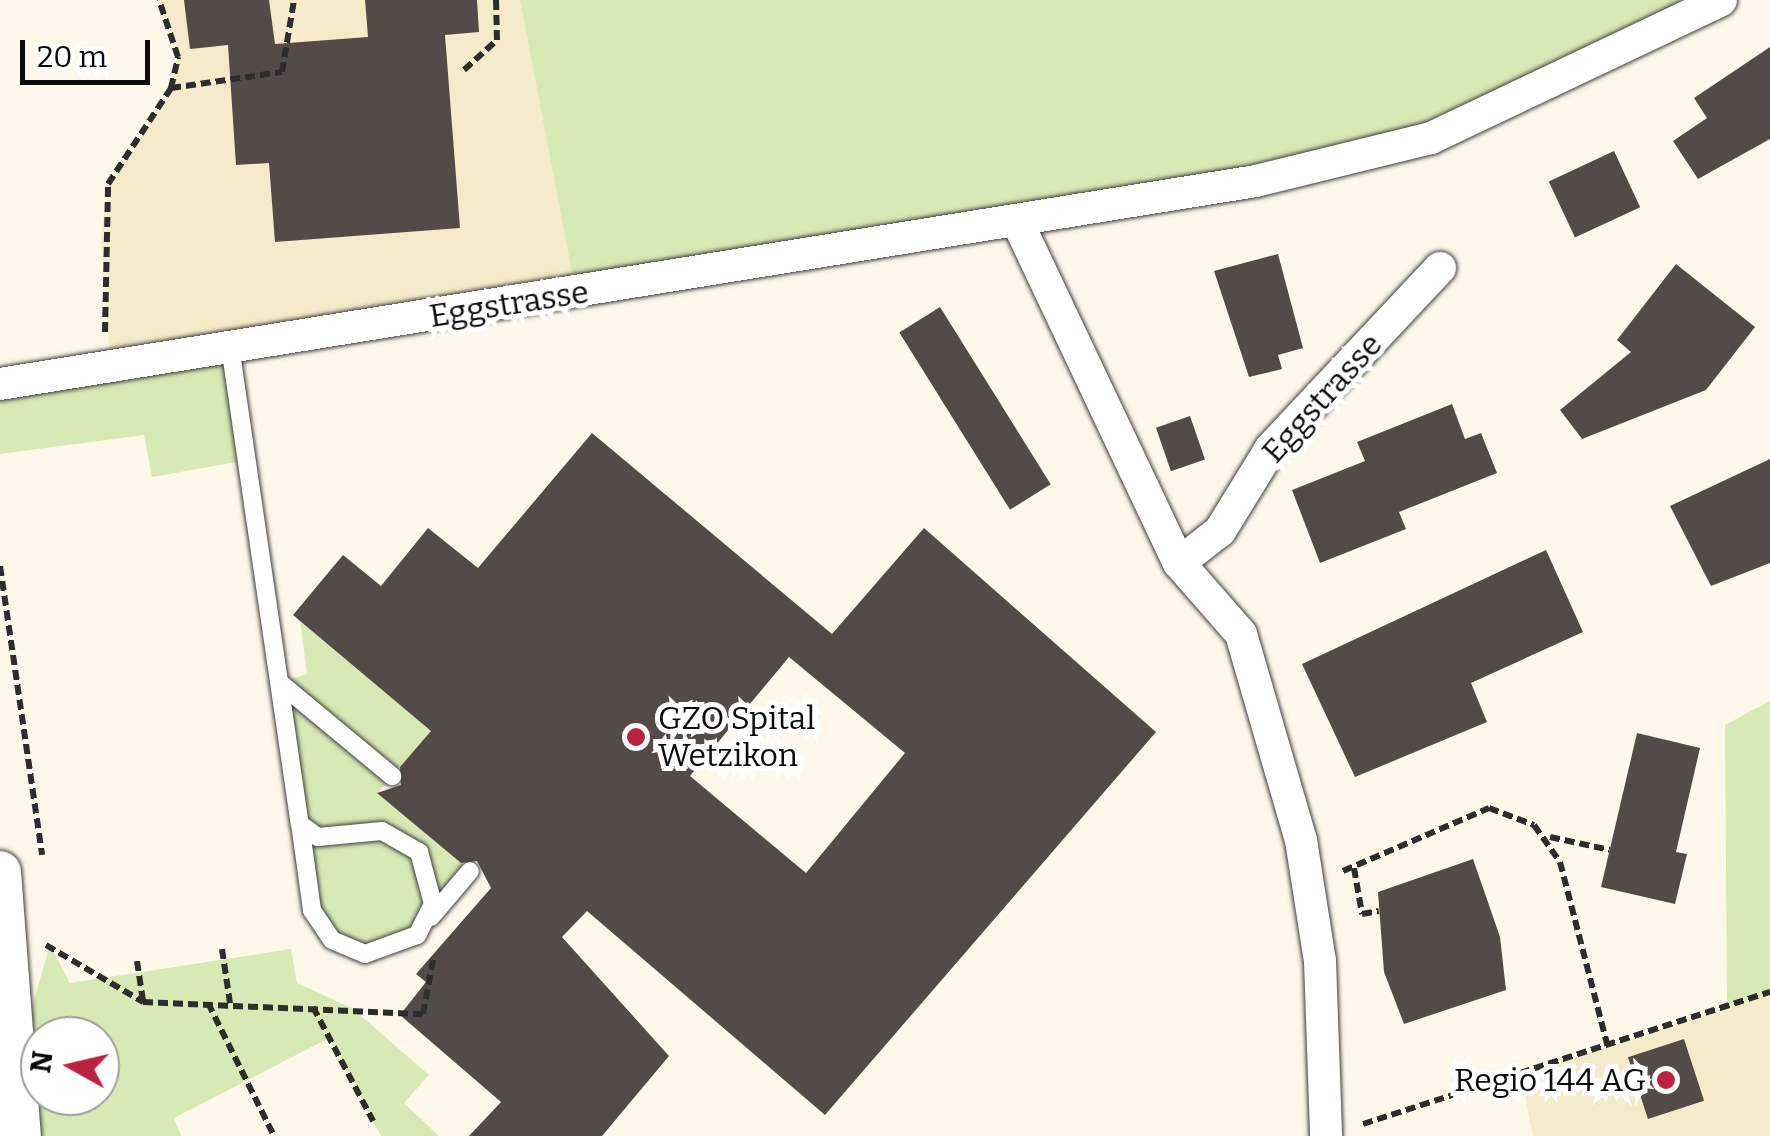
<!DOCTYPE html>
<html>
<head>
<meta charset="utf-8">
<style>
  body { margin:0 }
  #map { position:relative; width:1770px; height:1136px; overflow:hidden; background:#fff8ea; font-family:Bitter,serif }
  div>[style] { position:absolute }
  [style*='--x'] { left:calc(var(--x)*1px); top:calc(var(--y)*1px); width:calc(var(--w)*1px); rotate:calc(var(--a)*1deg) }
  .farmland>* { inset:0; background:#f5ebca }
  .green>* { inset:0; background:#d7e9b4 }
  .building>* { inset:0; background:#544b48; transform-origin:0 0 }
  .path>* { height:6px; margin-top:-3px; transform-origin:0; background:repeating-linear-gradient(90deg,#2d2d2d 0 10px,transparent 0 15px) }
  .roads { filter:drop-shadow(0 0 2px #3e3e3e) drop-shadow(0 0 2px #3e3e3e) }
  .service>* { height:18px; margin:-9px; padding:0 9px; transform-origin:9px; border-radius:9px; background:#fff }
  .minor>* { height:32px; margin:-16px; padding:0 16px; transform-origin:16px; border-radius:16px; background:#fff }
  .tertiary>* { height:42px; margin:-21px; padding:0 21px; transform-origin:21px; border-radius:21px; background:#fff }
  .dots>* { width:28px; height:28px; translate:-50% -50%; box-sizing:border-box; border:5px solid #fff; border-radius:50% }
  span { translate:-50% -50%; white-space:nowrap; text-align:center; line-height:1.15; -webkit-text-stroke:10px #fff; paint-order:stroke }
  .street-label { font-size:32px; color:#0b0b0b }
  .poi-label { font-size:32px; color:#0b0b0b }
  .left { translate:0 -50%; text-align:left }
  .right { translate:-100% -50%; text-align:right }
  .north { position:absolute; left:20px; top:1016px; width:100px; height:100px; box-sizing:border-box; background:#fff; border:2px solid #9d9d9d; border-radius:50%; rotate:278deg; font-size:28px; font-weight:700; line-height:40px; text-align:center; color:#0b0b0b }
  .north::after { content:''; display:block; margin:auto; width:35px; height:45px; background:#bc2240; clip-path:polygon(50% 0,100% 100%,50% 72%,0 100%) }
  .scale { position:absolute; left:20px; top:40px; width:130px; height:45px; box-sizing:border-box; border:5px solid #0b0b0b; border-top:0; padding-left:12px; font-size:30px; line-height:35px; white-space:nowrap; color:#0b0b0b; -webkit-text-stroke:8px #fff; paint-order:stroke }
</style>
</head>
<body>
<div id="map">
  <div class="farmland">
    <div style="clip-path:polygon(159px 0,520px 0,576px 294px,110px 363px,101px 236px,108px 184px,171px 88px,177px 56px)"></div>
    <div style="clip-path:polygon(1770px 992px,1770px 1136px,1533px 1136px,1521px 1076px)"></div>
  </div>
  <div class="green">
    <div style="clip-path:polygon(520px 0,1708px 0,1431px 138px,576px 294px)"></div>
    <div style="clip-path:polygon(230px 346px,248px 460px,152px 477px,144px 435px,0 454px,0 384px)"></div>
    <div style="clip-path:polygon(300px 620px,431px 731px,378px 793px,470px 871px,417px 935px,383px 953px,320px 927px,280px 683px,307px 674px)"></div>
    <div style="clip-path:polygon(1770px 701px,1770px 992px,1727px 1007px,1725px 725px)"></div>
    <div style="clip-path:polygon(evenodd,50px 945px,70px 983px,291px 949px,297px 983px,352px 1008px,429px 1075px,404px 1103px,439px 1136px,381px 1136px,329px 1038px,174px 1118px,181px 1136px,20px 1136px,19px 1051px,50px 945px,40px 1036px,100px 1036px,100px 1096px,40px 1096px,40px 1036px)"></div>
  </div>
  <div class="building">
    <div style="clip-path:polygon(184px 0,269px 0,275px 44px,368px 37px,365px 0,477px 0,479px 32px,445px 35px,460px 228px,275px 242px,269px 163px,236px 165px,228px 45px,190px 49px)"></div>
    <div style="clip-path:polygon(1770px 47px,1770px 139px,1698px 179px,1673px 141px,1707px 118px,1694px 98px)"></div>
    <div style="left:1614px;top:151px;width:62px;height:72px;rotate:65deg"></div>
    <div style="clip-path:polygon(1278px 254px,1303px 348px,1278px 355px,1282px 369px,1249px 377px,1214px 271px)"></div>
    <div style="clip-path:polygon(1676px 264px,1755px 327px,1706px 390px,1582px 439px,1560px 410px,1631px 352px,1617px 340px)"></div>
    <div style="left:940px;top:307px;width:209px;height:48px;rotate:58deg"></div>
    <div style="clip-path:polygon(1452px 404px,1465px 439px,1481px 433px,1497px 473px,1399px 512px,1406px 529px,1320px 563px,1292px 490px,1365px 461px,1357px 442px)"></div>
    <div style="left:1190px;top:416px;width:46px;height:36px;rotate:71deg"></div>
    <div style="clip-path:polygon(evenodd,592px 433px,832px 634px,924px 528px,1156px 732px,825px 1115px,587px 911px,562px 937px,669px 1056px,602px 1136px,469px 1136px,501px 1102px,400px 1015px,426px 982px,416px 974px,491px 888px,477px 861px,461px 863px,377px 793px,401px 785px,400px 767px,431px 731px,293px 615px,343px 555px,381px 586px,428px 528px,478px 568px,592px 433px,789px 657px,905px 753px,806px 873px,690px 776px,789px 657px)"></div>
    <div style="clip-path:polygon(1770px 459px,1770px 563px,1711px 586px,1670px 506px)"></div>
    <div style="clip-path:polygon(1546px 550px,1583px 632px,1471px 683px,1487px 722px,1355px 777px,1302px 664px)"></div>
    <div style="clip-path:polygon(1637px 733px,1700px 748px,1676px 852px,1687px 854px,1675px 904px,1601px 887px)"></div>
    <div style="clip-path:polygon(1473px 859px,1500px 937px,1506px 990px,1404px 1024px,1384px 972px,1378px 892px)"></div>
    <div style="left:1684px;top:1039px;width:65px;height:59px;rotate:72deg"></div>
  </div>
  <div class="path">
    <div style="--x:464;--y:70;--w:45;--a:-42.3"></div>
    <div style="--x:497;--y:40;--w:40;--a:-91.4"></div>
    <div style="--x:171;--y:88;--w:112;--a:-8.2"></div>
    <div style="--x:282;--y:72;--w:73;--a:-80.5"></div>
    <div style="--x:105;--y:332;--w:148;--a:-88.8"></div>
    <div style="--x:108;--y:184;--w:115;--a:-56.7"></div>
    <div style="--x:171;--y:88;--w:32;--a:-77"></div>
    <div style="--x:178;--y:57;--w:60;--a:-108.4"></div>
    <div style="--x:0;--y:566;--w:292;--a:81.7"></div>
    <div style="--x:1550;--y:837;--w:61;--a:12.2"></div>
    <div style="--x:1354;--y:868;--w:47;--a:80.1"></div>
    <div style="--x:1362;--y:914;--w:17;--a:-10"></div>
    <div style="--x:1343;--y:871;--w:159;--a:-23.3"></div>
    <div style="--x:1489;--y:808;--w:48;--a:20.7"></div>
    <div style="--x:1534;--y:825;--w:45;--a:54.9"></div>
    <div style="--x:1560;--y:862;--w:191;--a:75.5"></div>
    <div style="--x:46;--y:945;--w:113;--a:30.4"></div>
    <div style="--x:143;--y:1002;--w:280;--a:2.5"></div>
    <div style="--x:423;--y:1014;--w:55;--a:-79.5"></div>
    <div style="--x:222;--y:949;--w:55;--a:81.6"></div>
    <div style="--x:137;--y:961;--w:40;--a:81.5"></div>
    <div style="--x:208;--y:1003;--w:148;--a:63.6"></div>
    <div style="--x:313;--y:1007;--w:129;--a:62.2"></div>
    <div style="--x:1363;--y:1124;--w:428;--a:-18"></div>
  </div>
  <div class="roads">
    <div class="service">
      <div style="--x:230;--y:346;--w:483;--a:81.7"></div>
      <div style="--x:280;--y:683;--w:146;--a:39.7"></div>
      <div style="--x:300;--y:824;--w:22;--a:36"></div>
      <div style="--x:318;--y:837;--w:64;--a:-5.4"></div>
      <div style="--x:382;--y:831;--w:43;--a:29.6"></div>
      <div style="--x:419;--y:852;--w:54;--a:74.9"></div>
      <div style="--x:433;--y:904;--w:35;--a:117"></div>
      <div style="--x:417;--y:935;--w:55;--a:159.9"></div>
      <div style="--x:365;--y:954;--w:36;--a:-157"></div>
      <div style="--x:332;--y:940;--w:36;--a:-124"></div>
      <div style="--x:312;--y:910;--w:87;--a:-97.9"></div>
      <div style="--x:431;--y:917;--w:60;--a:-49.7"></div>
    </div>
    <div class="minor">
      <div style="--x:1018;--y:223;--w:376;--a:64.7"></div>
      <div style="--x:1179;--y:563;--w:52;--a:-38"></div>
      <div style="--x:1220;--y:531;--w:97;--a:-58.4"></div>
      <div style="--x:1271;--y:448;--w:247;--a:-46.8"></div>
      <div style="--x:0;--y:384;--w:1272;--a:-9.18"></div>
      <div style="--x:1256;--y:181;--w:180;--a:-13.8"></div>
      <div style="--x:1431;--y:138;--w:321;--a:-25.4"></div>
      <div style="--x:1179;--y:563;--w:94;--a:48.9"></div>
      <div style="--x:1241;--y:634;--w:215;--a:73.8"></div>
      <div style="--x:1301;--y:840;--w:122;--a:81.1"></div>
      <div style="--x:1320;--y:961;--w:175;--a:88"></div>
    </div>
    <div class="tertiary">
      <div style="--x:0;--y:872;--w:265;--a:85.7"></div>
    </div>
  </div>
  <div class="dots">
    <div style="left:636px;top:737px;background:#bc2240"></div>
    <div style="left:1666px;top:1080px;background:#bc2240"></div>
  </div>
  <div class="street-label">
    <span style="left:509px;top:304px;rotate:-9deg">Eggstrasse</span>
    <span style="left:1322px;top:398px;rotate:-48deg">Eggstrasse</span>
  </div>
  <div class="poi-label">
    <span class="left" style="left:658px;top:737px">GZO Spital<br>Wetzikon</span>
    <span class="right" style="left:1646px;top:1080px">Regio 144 AG</span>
  </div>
  <div class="north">N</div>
  <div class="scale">20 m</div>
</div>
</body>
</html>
